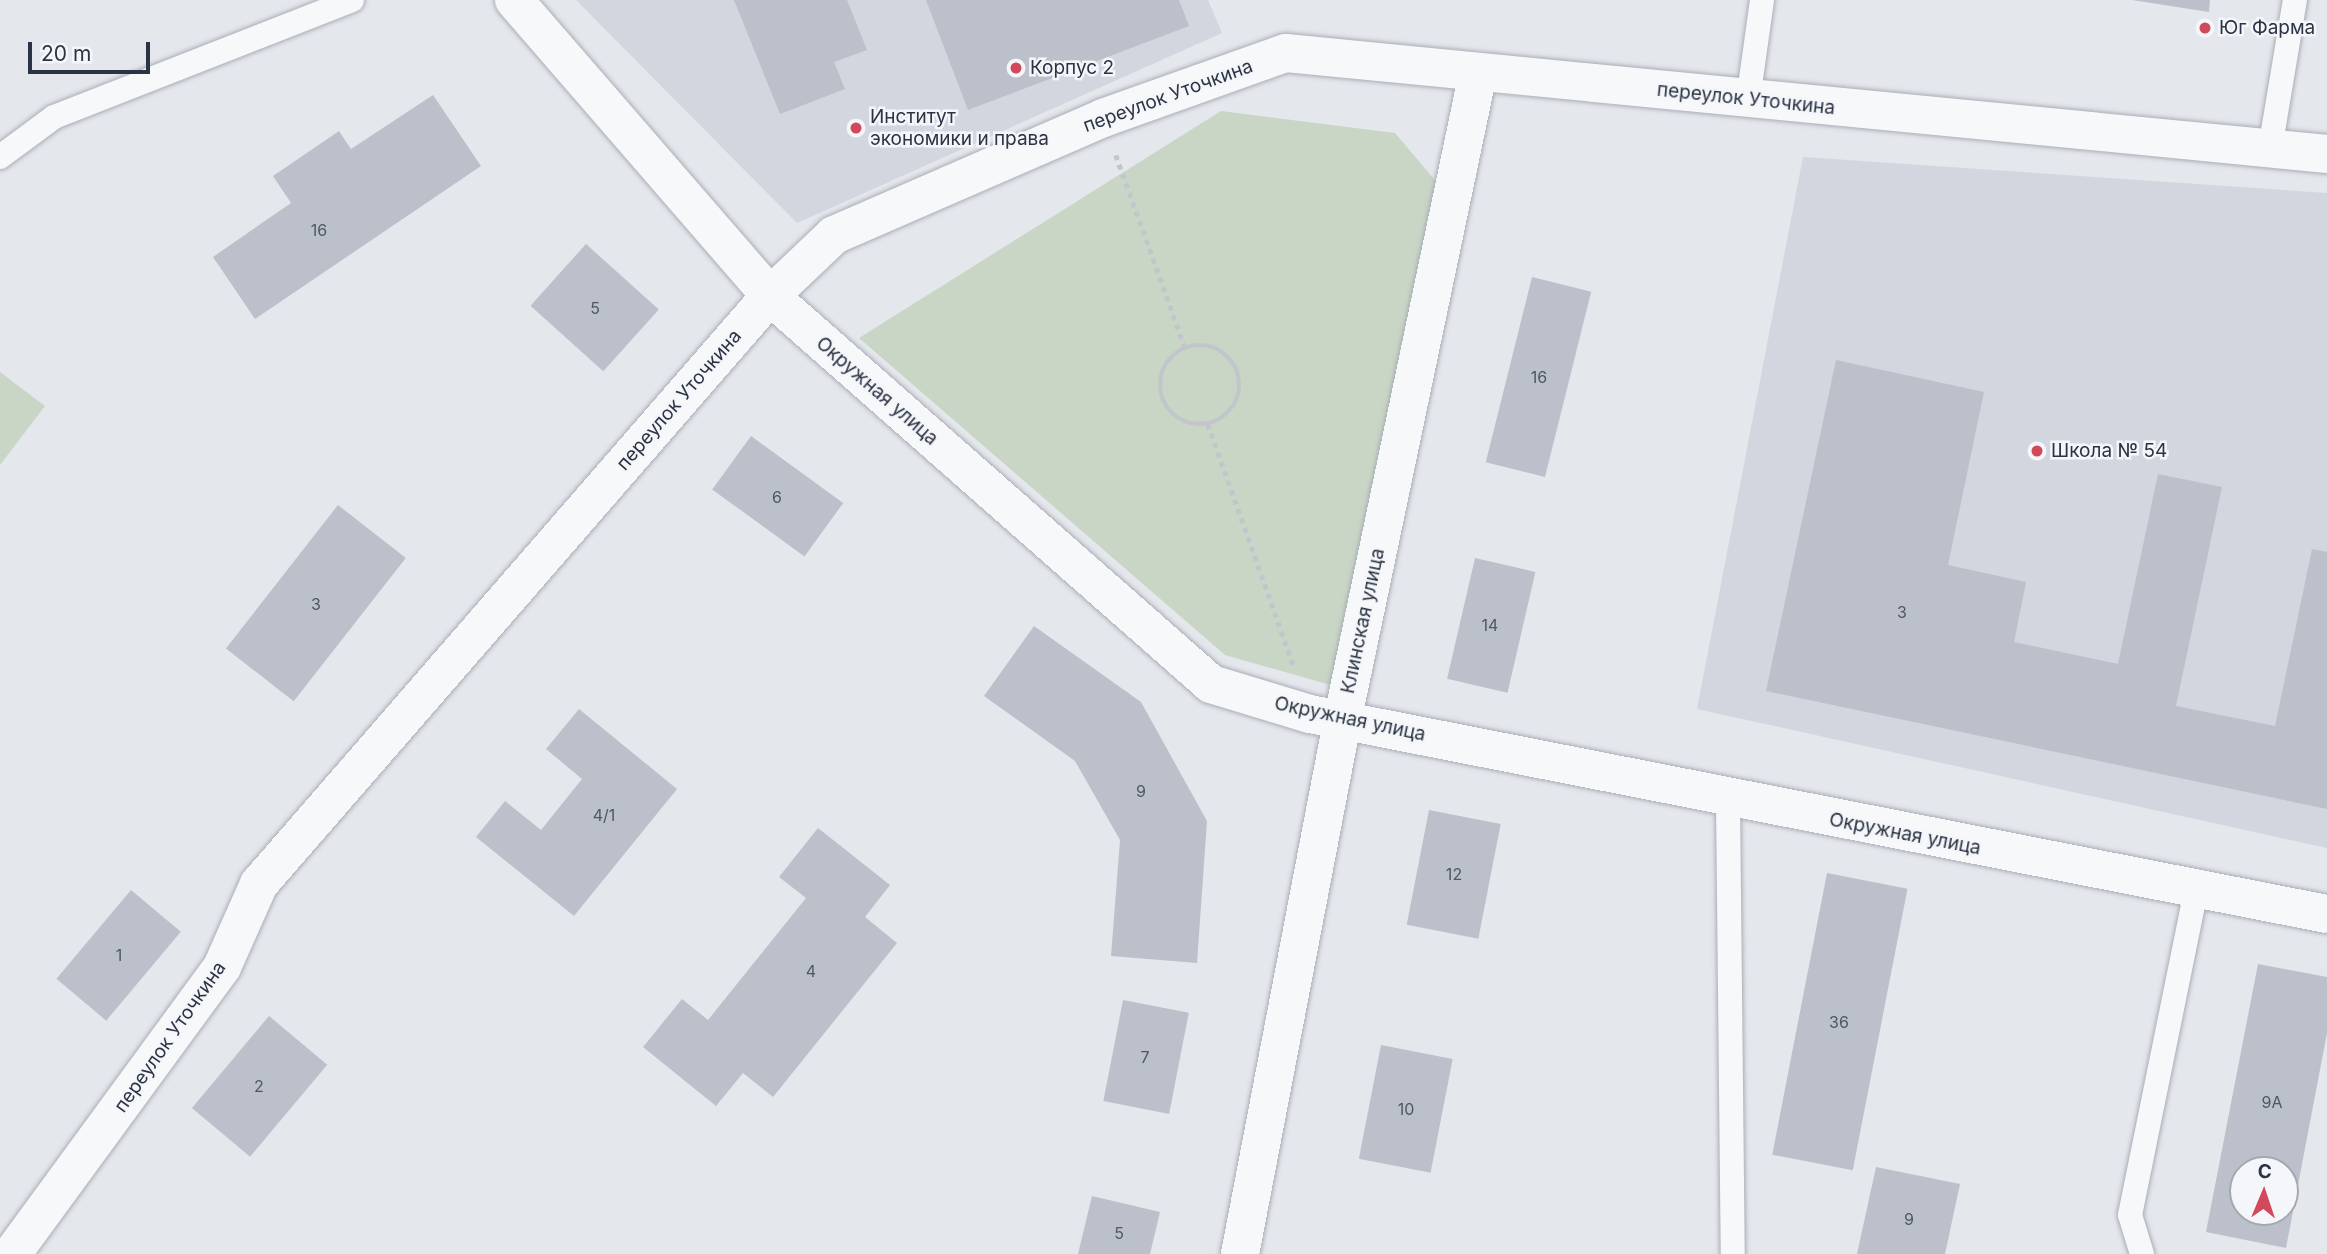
<!DOCTYPE html>
<html>
<head>
<meta charset="utf-8">
<style>
  body { margin:0 }
  #map { position:relative; width:2327px; height:1254px; overflow:hidden; background:#e4e7ec; font-family:Inter,sans-serif }
  div>[style] { position:absolute }
  [style*='--x'] { left:calc(var(--x)*1px); top:calc(var(--y)*1px); width:calc(var(--w)*1px); rotate:calc(var(--a)*1deg) }
  .built>* { inset:0; background:#d2d6de }
  .green>* { inset:0; background:#c9d6c5 }
  .building>* { inset:0; background:#bbc0ca; transform-origin:0 0 }
  .path>* { height:4.5px; margin-top:-2.25px; transform-origin:0; background:repeating-linear-gradient(90deg,#c2c5cb 0 5px,transparent 0 10px) }
  .path>.ring { margin:-2.25px; padding:0; box-sizing:content-box; background:none; border:4.5px solid #c2c5cb; border-radius:50% }
  .roads { filter:drop-shadow(0 0 2px #a9aeb7) drop-shadow(0 0 2px #a9aeb7) }
  .service>* { height:24px; margin:-12px; padding:0 12px; transform-origin:12px; border-radius:12px; background:#f7f8fa }
  .minor>* { height:38px; margin:-19px; padding:0 19px; transform-origin:19px; border-radius:19px; background:#f7f8fa }
  .dots>* { width:19px; height:19px; translate:-50% -50%; box-sizing:border-box; border:4px solid #f4f6f9; border-radius:50% }
  span { translate:-50% -50%; white-space:nowrap; text-align:center; line-height:1.15; -webkit-text-stroke:5px #f4f6f9; paint-order:stroke }
  .number-label { font-size:16px; color:#4f5766 }
  .number-label span { -webkit-text-stroke-width:0 }
  .poi-label { font-size:19px; color:#2b3445 }
  .left { translate:0 -50%; text-align:left }
  .street-label { font-size:19px; color:#2b3445 }
  .north { position:absolute; left:2229px; top:1156px; width:70px; height:70px; box-sizing:border-box; background:#f4f6f9; border:2px solid #a4a8b1; border-radius:50%; rotate:2deg; font-size:19px; font-weight:700; line-height:28px; text-align:center; color:#2b3445 }
  .north::after { content:''; display:block; margin:auto; width:24px; height:32px; background:#d1495b; clip-path:polygon(50% 0,100% 100%,50% 72%,0 100%) }
  .scale { position:absolute; left:28px; top:42px; width:122px; height:32px; box-sizing:border-box; border:4px solid #2b3445; border-top:0; padding-left:9px; font-size:21px; line-height:24px; white-space:nowrap; color:#2b3445; -webkit-text-stroke:5px #f4f6f9; paint-order:stroke }
</style>
</head>
<body>
<div id="map">
  <div class="built">
    <div style="clip-path:polygon(576px 0,1208px 0,1222px 33px,797px 223px)"></div>
    <div style="clip-path:polygon(1803px 157px,2327px 193px,2327px 848px,1697px 709px)"></div>
  </div>
  <div class="green">
    <div style="clip-path:polygon(1221px 111px,1395px 133px,1462px 212px,1362px 694px,1225px 655px,859px 338px)"></div>
    <div style="clip-path:polygon(0 372px,45px 406px,0 465px)"></div>
  </div>
  <div class="building">
    <div style="clip-path:polygon(734px 0,847px 0,867px 50px,834px 62px,845px 89px,780px 114px)"></div>
    <div style="clip-path:polygon(926px 0,1179px 0,1189px 26px,968px 110px)"></div>
    <div style="clip-path:polygon(2132px 0,2210px 0,2209px 12px)"></div>
    <div style="clip-path:polygon(433px 95px,481px 166px,255px 319px,213px 257px,291px 203px,273px 176px,339px 131px,351px 149px)"></div>
    <div style="left:586px;top:244px;width:98px;height:83px;rotate:42deg"></div>
    <div style="left:1532px;top:277px;width:61px;height:191px;rotate:14deg"></div>
    <div style="clip-path:polygon(1836px 360px,1984px 392px,1948px 565px,2026px 582px,2014px 642px,2118px 664px,2158px 474px,2222px 487px,2176px 706px,2275px 726px,2312px 549px,2327px 552px,2327px 809px,1766px 691px)"></div>
    <div style="left:751px;top:436px;width:114px;height:66px;rotate:36deg"></div>
    <div style="left:338px;top:505px;width:86px;height:182px;rotate:38deg"></div>
    <div style="left:1475px;top:558px;width:62px;height:124px;rotate:13deg"></div>
    <div style="clip-path:polygon(1034px 626px,1141px 702px,1207px 821px,1197px 963px,1111px 956px,1120px 840px,1075px 761px,984px 696px)"></div>
    <div style="clip-path:polygon(579px 709px,677px 789px,574px 916px,476px 837px,505px 801px,541px 830px,582px 779px,546px 749px)"></div>
    <div style="left:1429px;top:810px;width:73px;height:117px;rotate:11deg"></div>
    <div style="clip-path:polygon(818px 828px,890px 885px,865px 917px,897px 943px,773px 1097px,743px 1073px,716px 1106px,643px 1047px,682px 999px,708px 1020px,806px 898px,779px 877px)"></div>
    <div style="left:1827px;top:873px;width:82px;height:287px;rotate:11deg"></div>
    <div style="left:131px;top:890px;width:65px;height:116px;rotate:40deg"></div>
    <div style="clip-path:polygon(evenodd,2258px 964px,2327px 977px,2327px 1033px,2286px 1248px,2206px 1232px,2258px 964px,2243px 1170px,2285px 1170px,2285px 1212px,2243px 1212px,2243px 1170px)"></div>
    <div style="left:1123px;top:1000px;width:67px;height:103px;rotate:11deg"></div>
    <div style="left:269px;top:1016px;width:76px;height:120px;rotate:40deg"></div>
    <div style="left:1381px;top:1045px;width:73px;height:116px;rotate:11deg"></div>
    <div style="clip-path:polygon(1876px 1167px,1960px 1184px,1945px 1254px,1857px 1254px)"></div>
    <div style="clip-path:polygon(1092px 1196px,1160px 1212px,1150px 1254px,1078px 1254px)"></div>
  </div>
  <div class="path">
    <div style="--x:1116;--y:155;--w:205;--a:70.3"></div>
    <div class="ring" style="left:1160px;top:345px;width:75.5px;height:75.5px"></div>
    <div style="--x:1208;--y:424;--w:258;--a:70.5"></div>
  </div>
  <div class="roads">
    <div class="service">
      <div style="--x:1748;--y:100;--w:101;--a:-82"></div>
      <div style="--x:2270;--y:149;--w:151;--a:-80.5"></div>
      <div style="--x:0;--y:157;--w:67;--a:-36.5"></div>
      <div style="--x:54;--y:117;--w:320;--a:-21.4"></div>
      <div style="--x:1728;--y:800;--w:454;--a:89.4"></div>
      <div style="--x:2142;--y:1254;--w:41;--a:-107.1"></div>
      <div style="--x:2130;--y:1215;--w:332;--a:-78.5"></div>
    </div>
    <div class="minor">
      <div style="--x:514;--y:0;--w:391;--a:49.1"></div>
      <div style="--x:770;--y:296;--w:587;--a:41.34"></div>
      <div style="--x:1211;--y:684;--w:103;--a:16.9"></div>
      <div style="--x:1310;--y:714;--w:1036;--a:11.13"></div>
      <div style="--x:12;--y:1254;--w:356;--a:-53.8"></div>
      <div style="--x:222;--y:967;--w:91;--a:-66"></div>
      <div style="--x:259;--y:884;--w:779;--a:-49.01"></div>
      <div style="--x:770;--y:296;--w:88;--a:-43.6"></div>
      <div style="--x:834;--y:235;--w:293;--a:-23.5"></div>
      <div style="--x:1103;--y:118;--w:194;--a:-19.6"></div>
      <div style="--x:1286;--y:53;--w:1046;--a:5.54"></div>
      <div style="--x:1240;--y:1254;--w:547;--a:-79.14"></div>
      <div style="--x:1343;--y:717;--w:658;--a:-78.16"></div>
    </div>
  </div>
  <div class="dots">
    <div style="left:2205px;top:28px;background:#d1495b"></div>
    <div style="left:1016px;top:68px;background:#d1495b"></div>
    <div style="left:856px;top:128px;background:#d1495b"></div>
    <div style="left:2037px;top:451px;background:#d1495b"></div>
  </div>
  <div class="number-label">
    <span style="left:319px;top:230px">16</span>
    <span style="left:595px;top:308px">5</span>
    <span style="left:1539px;top:377px">16</span>
    <span style="left:777px;top:497px">6</span>
    <span style="left:316px;top:604px">3</span>
    <span style="left:1902px;top:612px">3</span>
    <span style="left:1490px;top:625px">14</span>
    <span style="left:1141px;top:791px">9</span>
    <span style="left:604px;top:815px">4/1</span>
    <span style="left:1454px;top:874px">12</span>
    <span style="left:119px;top:955px">1</span>
    <span style="left:811px;top:971px">4</span>
    <span style="left:1839px;top:1022px">36</span>
    <span style="left:1145px;top:1057px">7</span>
    <span style="left:259px;top:1086px">2</span>
    <span style="left:2272px;top:1102px">9А</span>
    <span style="left:1406px;top:1109px">10</span>
    <span style="left:1909px;top:1219px">9</span>
    <span style="left:1119px;top:1233px">5</span>
  </div>
  <div class="poi-label">
    <span class="left" style="left:2219px;top:28px">Юг Фарма</span>
    <span class="left" style="left:1030px;top:68px">Корпус 2</span>
    <span class="left" style="left:870px;top:128px">Институт<br>экономики и права</span>
    <span class="left" style="left:2051px;top:451px">Школа № 54</span>
  </div>
  <div class="street-label">
    <span style="left:1168px;top:96px;rotate:-20deg">переулок Уточкина</span>
    <span style="left:1746px;top:99px;rotate:6deg">переулок Уточкина</span>
    <span style="left:877px;top:391px;rotate:41deg">Окружная улица</span>
    <span style="left:679px;top:400px;rotate:-49deg">переулок Уточкина</span>
    <span style="left:1363px;top:621px;rotate:-78deg">Клинская улица</span>
    <span style="left:1350px;top:719px;rotate:12deg">Окружная улица</span>
    <span style="left:1905px;top:834px;rotate:11deg">Окружная улица</span>
    <span style="left:170px;top:1037px;rotate:-55deg">переулок Уточкина</span>
  </div>
  <div class="north">С</div>
  <div class="scale">20 m</div>
</div>
</body>
</html>
